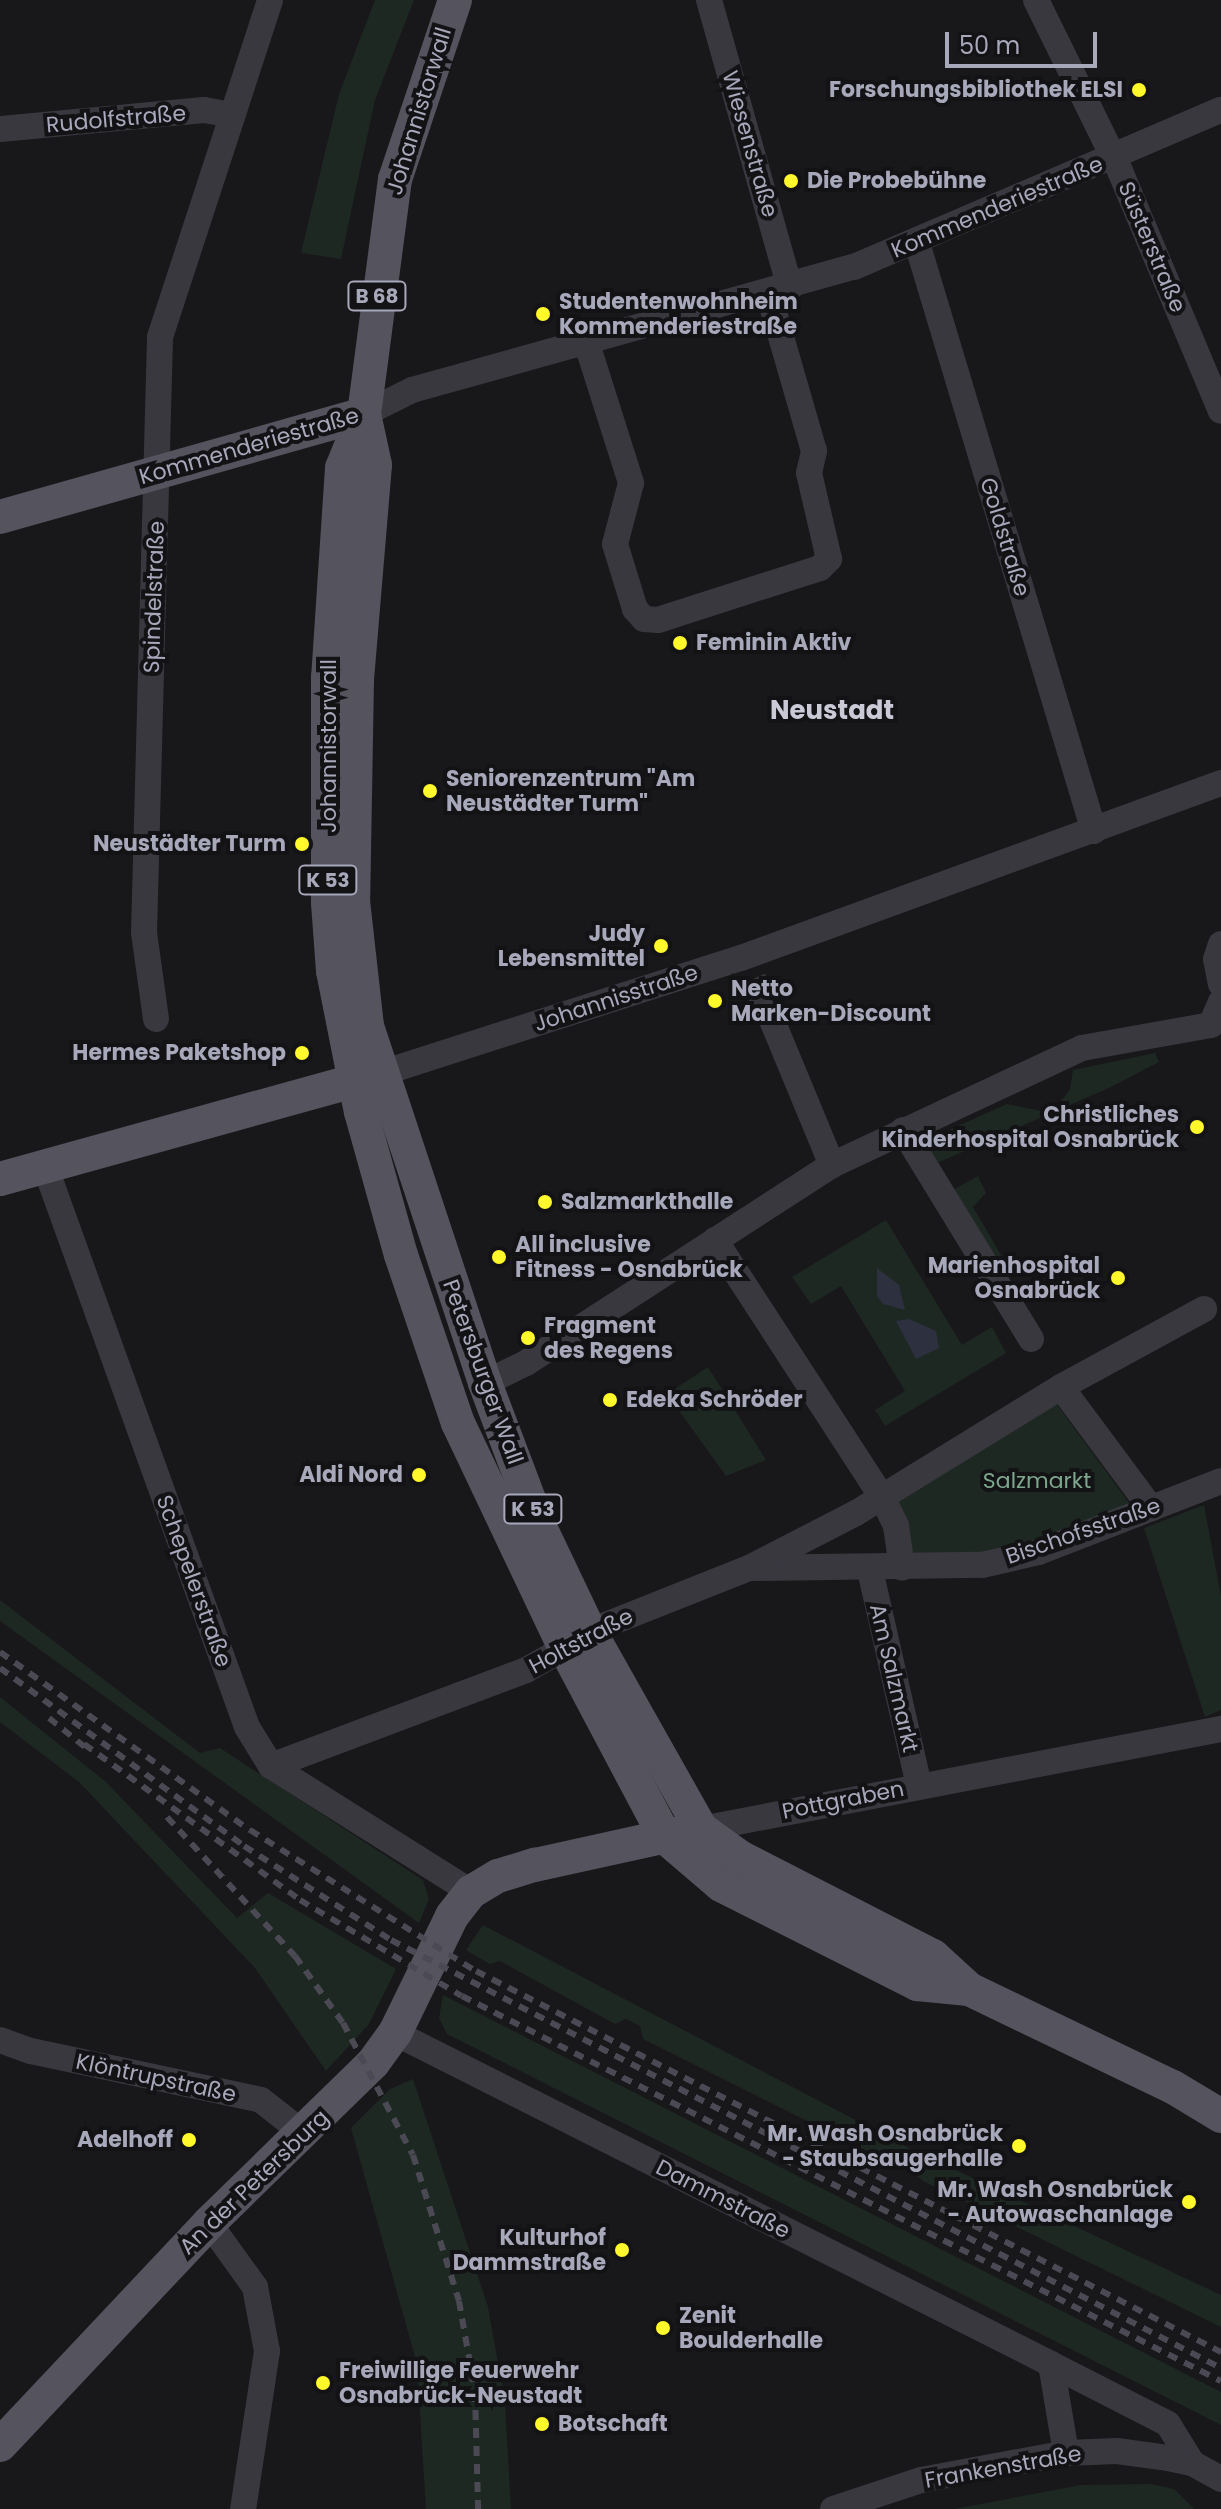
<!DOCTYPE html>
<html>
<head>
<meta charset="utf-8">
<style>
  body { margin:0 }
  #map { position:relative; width:1221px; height:2509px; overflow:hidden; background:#18171a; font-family:Poppins,sans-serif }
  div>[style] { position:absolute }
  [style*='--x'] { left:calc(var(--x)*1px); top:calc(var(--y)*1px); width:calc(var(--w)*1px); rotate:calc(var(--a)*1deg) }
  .green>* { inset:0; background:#1e2822 }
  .water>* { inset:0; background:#2c303f }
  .minor-tunnel>* { height:26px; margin-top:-13px; transform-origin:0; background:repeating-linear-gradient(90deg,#35343a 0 26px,transparent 0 39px) }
  .minor>* { height:26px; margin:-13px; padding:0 13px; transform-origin:13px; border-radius:13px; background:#39383f }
  .major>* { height:34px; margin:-17px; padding:0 17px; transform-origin:17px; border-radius:17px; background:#54535e }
  .rail>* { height:6px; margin-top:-3px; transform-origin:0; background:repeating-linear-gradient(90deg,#4b4a54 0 10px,transparent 0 18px) }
  .dots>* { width:22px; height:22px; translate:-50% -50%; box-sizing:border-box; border:4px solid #131215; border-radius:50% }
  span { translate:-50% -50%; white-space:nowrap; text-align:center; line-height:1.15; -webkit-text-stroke:8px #131215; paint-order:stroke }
  .shield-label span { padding:2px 6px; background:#131215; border:2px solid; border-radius:6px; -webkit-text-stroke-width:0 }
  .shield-label { font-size:20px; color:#a8a8bb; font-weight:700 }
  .poi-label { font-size:22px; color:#a8a8bb; font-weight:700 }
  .right { translate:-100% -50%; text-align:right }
  .left { translate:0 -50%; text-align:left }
  .street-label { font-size:22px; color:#a8a8bb }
  .park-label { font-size:22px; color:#7da78d }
  .quarter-label { font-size:26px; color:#cac9d6; font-weight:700 }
  .scale { position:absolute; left:945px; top:32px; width:152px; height:36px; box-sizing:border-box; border:4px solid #a8a8bb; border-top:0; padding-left:10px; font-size:24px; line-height:28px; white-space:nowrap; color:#a8a8bb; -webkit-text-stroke:6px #131215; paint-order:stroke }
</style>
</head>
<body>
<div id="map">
  <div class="green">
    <div style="clip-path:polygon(375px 0,414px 0,375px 100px,341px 259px,301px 253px,339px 94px)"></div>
    <div style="clip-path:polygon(1155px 1053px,1159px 1062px,1111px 1087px,935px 1164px,922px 1142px,1007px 1104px,1041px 1111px,1059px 1104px,1070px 1089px,1073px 1070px)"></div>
    <div style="clip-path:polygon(978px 1176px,986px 1193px,973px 1207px,1005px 1262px,997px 1266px,951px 1191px)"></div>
    <div style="clip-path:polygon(886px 1220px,962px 1345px,992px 1327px,1006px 1353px,885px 1426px,875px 1410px,905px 1391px,841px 1286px,811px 1304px,792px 1277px)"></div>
    <div style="clip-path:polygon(708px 1367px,766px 1460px,726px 1476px,667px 1394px)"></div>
    <div style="clip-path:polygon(1055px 1402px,1130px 1504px,1041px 1543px,980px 1556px,910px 1558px,894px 1499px)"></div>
    <div style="clip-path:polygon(1204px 1505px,1221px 1596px,1221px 1710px,1205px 1717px,1144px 1528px)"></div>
    <div style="clip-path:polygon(0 1600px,200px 1753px,220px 1748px,423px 1880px,429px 1899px,419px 1923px,0 1621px)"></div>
    <div style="clip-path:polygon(0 1697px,106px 1782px,237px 1918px,268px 1893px,396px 1969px,369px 2024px,326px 2071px,255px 1968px,79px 1782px,0 1722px)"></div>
    <div style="clip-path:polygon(483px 1925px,909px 2148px,1221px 2295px,1221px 2327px,923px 2181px,894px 2156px,875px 2155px,643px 2039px,640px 2026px,626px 2019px,615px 2024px,500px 1961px,490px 1964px,466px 1950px)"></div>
    <div style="clip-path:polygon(443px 1995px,1221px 2392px,1221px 2425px,447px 2034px,439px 2018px)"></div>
    <div style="clip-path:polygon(413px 2079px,488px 2307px,505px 2402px,511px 2509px,426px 2509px,417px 2364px,351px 2128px,390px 2089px)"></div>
    <div style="clip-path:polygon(1151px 2484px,1174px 2489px,1194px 2509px,954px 2509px,1081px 2485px)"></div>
  </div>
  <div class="water">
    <div style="clip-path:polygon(877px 1268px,899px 1285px,905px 1310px,883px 1304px,877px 1296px)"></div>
    <div style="clip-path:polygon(909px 1319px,936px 1331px,939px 1348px,916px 1359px,896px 1321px)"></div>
  </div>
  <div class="minor-tunnel">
    <div style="--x:753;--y:979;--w:38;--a:65"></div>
  </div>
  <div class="minor">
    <div style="--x:709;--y:0;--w:299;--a:74.3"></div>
    <div style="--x:1036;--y:0;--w:191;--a:63.8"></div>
    <div style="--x:1120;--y:171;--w:260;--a:67.2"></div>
    <div style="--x:0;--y:129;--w:205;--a:-5.3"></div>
    <div style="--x:204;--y:110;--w:29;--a:10"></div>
    <div style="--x:917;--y:243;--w:614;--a:73.25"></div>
    <div style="--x:587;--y:344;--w:146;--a:72.4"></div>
    <div style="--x:631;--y:483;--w:63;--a:104.7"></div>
    <div style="--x:615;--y:544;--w:68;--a:72.9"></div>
    <div style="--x:635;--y:609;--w:13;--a:48"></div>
    <div style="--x:644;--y:619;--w:14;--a:4"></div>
    <div style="--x:658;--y:620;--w:170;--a:-17.8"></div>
    <div style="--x:820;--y:568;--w:13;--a:-45"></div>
    <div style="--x:829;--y:559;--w:88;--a:-103.1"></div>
    <div style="--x:809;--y:473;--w:23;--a:-77"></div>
    <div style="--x:814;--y:451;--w:162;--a:-106.1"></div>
    <div style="--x:364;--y:414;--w:54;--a:-26.6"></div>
    <div style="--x:412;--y:390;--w:459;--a:-15.6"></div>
    <div style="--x:854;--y:267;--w:399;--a:-23.2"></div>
    <div style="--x:1221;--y:944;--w:16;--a:108"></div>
    <div style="--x:1216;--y:959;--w:25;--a:79"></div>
    <div style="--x:769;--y:1013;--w:165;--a:67.5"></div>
    <div style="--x:156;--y:1019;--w:87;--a:-97.9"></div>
    <div style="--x:144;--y:933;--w:596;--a:-88.46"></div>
    <div style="--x:160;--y:337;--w:354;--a:-71.9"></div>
    <div style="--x:379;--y:1074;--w:380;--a:-17.8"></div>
    <div style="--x:741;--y:958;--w:511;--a:-20.03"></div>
    <div style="--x:903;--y:1130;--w:245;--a:58.5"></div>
    <div style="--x:46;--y:1169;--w:593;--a:70.19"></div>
    <div style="--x:247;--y:1727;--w:46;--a:58.4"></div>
    <div style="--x:271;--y:1766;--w:236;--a:32.2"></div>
    <div style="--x:715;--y:1240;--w:306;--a:57"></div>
    <div style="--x:882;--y:1497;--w:32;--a:64"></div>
    <div style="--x:896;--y:1526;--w:42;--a:81.9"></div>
    <div style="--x:485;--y:1383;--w:46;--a:-26"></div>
    <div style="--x:526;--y:1363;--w:364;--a:-32.9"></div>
    <div style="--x:832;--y:1165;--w:276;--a:-25.1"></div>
    <div style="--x:1082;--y:1048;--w:131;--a:-10.1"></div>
    <div style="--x:1211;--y:1025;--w:25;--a:-67"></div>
    <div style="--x:1061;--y:1387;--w:151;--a:53.4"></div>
    <div style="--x:753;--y:1568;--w:229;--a:-0.8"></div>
    <div style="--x:982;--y:1565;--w:58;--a:-12.8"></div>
    <div style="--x:1039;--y:1552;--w:195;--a:-21.3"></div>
    <div style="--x:870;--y:1570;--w:221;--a:77.2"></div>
    <div style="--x:271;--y:1766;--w:272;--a:-20.6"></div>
    <div style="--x:526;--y:1670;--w:94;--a:-29.3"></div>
    <div style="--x:608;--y:1624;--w:152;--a:-21.7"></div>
    <div style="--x:749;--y:1568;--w:120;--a:-27.2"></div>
    <div style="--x:856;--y:1513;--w:241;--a:-31.6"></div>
    <div style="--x:1061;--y:1387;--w:163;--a:-28.6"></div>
    <div style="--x:701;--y:1829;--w:530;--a:-10.89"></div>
    <div style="--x:395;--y:2033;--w:735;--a:26.77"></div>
    <div style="--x:1051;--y:2364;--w:90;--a:80.4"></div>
    <div style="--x:0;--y:2040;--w:33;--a:20"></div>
    <div style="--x:31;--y:2051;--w:235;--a:12"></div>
    <div style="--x:261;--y:2100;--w:53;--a:38.2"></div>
    <div style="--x:209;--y:2223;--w:79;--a:54.3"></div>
    <div style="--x:255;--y:2287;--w:65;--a:79.4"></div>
    <div style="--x:267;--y:2351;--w:160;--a:98.6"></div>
    <div style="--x:1051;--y:2364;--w:131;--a:27.1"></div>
    <div style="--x:1168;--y:2424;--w:46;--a:58.4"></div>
    <div style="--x:833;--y:2509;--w:93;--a:-18.2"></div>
    <div style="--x:921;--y:2480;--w:147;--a:-10.5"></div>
    <div style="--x:1066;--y:2453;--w:51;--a:-2.2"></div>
    <div style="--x:1117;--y:2451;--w:51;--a:7.8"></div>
    <div style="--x:1168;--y:2458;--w:25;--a:12"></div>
    <div style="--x:1192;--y:2463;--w:33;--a:29"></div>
  </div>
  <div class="major">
    <div style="--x:455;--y:0;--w:189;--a:108.5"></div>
    <div style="--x:395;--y:179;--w:237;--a:97.5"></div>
    <div style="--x:364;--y:414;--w:58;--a:112.2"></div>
    <div style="--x:342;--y:468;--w:209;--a:93.8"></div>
    <div style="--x:328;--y:677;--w:226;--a:90"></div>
    <div style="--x:328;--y:903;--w:68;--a:85.8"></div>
    <div style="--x:333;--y:971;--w:144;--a:78.8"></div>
    <div style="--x:361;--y:1112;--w:148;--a:74.4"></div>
    <div style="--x:401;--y:1255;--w:177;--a:71.3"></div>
    <div style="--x:458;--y:1423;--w:249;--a:64.6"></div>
    <div style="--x:565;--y:1648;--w:214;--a:62.1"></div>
    <div style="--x:665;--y:1837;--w:74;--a:40.6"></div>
    <div style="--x:721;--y:1885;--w:220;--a:26.8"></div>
    <div style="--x:917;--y:1984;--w:52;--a:5.5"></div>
    <div style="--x:364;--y:414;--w:52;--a:77.8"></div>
    <div style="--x:375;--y:465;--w:216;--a:94.8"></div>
    <div style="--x:357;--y:680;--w:221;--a:91"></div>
    <div style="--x:353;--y:901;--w:126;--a:83.6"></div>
    <div style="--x:367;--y:1026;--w:376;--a:71.7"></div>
    <div style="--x:485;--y:1383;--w:150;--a:69.3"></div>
    <div style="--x:538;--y:1523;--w:121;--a:64.5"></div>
    <div style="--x:590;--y:1632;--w:226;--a:60.6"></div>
    <div style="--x:701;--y:1829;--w:48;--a:35.7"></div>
    <div style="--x:740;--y:1857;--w:217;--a:27.2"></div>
    <div style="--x:933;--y:1956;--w:49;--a:42.5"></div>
    <div style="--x:969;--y:1989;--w:226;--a:25.7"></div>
    <div style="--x:1173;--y:2087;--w:56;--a:31.1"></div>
    <div style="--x:0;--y:517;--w:378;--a:-15.8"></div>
    <div style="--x:0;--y:1179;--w:389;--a:-15.5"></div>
    <div style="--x:0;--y:2445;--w:305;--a:-46.7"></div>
    <div style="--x:209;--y:2223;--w:229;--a:-44.3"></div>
    <div style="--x:373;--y:2063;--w:37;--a:-54"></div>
    <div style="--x:395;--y:2033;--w:130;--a:-64"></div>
    <div style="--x:452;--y:1916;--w:31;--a:-52"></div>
    <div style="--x:471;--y:1892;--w:31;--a:-31"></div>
    <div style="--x:498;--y:1876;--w:39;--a:-17"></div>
    <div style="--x:535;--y:1865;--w:154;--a:-12.4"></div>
  </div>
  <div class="rail">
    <div style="--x:0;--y:1652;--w:307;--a:35.5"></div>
    <div style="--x:250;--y:1830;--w:266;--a:32"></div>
    <div style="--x:476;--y:1971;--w:837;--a:27.09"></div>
    <div style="--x:0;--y:1668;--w:302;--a:36.1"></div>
    <div style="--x:244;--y:1846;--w:174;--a:32.6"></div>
    <div style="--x:391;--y:1940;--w:934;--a:27.28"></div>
    <div style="--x:49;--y:1718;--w:54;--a:39"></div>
    <div style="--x:84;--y:1744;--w:266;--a:35.8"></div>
    <div style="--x:300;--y:1900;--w:188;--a:30.7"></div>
    <div style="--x:462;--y:1996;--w:851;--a:26.9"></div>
    <div style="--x:167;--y:1817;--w:189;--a:47.4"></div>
    <div style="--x:295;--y:1956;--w:82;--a:54.4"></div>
    <div style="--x:343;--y:2023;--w:149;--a:62.1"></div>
    <div style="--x:413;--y:2155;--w:153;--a:72.5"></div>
    <div style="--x:459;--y:2301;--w:92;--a:80"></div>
    <div style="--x:475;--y:2392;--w:117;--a:88.5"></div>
  </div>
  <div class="dots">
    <div style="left:1139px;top:90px;background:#fff82a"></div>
    <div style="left:791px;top:181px;background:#fff82a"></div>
    <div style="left:543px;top:314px;background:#fff82a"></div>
    <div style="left:680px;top:643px;background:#fff82a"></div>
    <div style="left:430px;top:791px;background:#fff82a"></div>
    <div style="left:302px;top:844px;background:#fff82a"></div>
    <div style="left:661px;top:946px;background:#fff82a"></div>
    <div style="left:715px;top:1001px;background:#fff82a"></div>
    <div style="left:302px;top:1053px;background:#fff82a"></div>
    <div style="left:1197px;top:1127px;background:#fff82a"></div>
    <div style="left:545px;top:1202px;background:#fff82a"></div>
    <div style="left:499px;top:1257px;background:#fff82a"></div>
    <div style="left:1118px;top:1278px;background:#fff82a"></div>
    <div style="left:528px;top:1338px;background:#fff82a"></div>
    <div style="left:610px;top:1400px;background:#fff82a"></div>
    <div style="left:419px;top:1475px;background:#fff82a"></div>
    <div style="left:189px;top:2140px;background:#fff82a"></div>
    <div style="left:1019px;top:2146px;background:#fff82a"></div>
    <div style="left:1189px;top:2202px;background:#fff82a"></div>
    <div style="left:622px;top:2250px;background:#fff82a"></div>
    <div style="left:663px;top:2328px;background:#fff82a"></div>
    <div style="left:323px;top:2383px;background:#fff82a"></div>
    <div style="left:542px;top:2424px;background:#fff82a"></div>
  </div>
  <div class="shield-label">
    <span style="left:377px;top:296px">B 68</span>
    <span style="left:328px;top:880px">K 53</span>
    <span style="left:533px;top:1509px">K 53</span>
  </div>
  <div class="poi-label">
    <span class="right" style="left:1123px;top:90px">Forschungsbibliothek ELSI</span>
    <span class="left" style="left:807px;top:181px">Die Probebühne</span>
    <span class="left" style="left:559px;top:314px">Studentenwohnheim<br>Kommenderiestraße</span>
    <span class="left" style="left:696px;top:643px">Feminin Aktiv</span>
    <span class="left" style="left:446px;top:791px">Seniorenzentrum "Am<br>Neustädter Turm"</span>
    <span class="right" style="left:286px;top:844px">Neustädter Turm</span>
    <span class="right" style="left:645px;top:946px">Judy<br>Lebensmittel</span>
    <span class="left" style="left:731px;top:1001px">Netto<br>Marken-Discount</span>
    <span class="right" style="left:286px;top:1053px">Hermes Paketshop</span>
    <span class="right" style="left:1179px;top:1127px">Christliches<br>Kinderhospital Osnabrück</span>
    <span class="left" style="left:561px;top:1202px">Salzmarkthalle</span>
    <span class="left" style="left:515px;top:1257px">All inclusive<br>Fitness - Osnabrück</span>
    <span class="right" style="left:1100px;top:1278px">Marienhospital<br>Osnabrück</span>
    <span class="left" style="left:544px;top:1338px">Fragment<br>des Regens</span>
    <span class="left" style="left:626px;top:1400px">Edeka Schröder</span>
    <span class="right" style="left:403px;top:1475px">Aldi Nord</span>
    <span class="right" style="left:1003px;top:2146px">Mr. Wash Osnabrück<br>- Staubsaugerhalle</span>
    <span class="right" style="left:173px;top:2140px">Adelhoff</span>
    <span class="right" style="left:1173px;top:2202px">Mr. Wash Osnabrück<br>- Autowaschanlage</span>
    <span class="right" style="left:606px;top:2250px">Kulturhof<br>Dammstraße</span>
    <span class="left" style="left:679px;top:2328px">Zenit<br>Boulderhalle</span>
    <span class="left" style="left:339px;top:2383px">Freiwillige Feuerwehr<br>Osnabrück-Neustadt</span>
    <span class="left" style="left:558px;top:2424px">Botschaft</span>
  </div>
  <div class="street-label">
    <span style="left:419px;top:111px;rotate:-73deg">Johannistorwall</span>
    <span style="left:116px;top:119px;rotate:-5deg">Rudolfstraße</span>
    <span style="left:750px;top:144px;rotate:74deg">Wiesenstraße</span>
    <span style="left:997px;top:207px;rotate:-23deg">Kommenderiestraße</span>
    <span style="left:1152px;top:247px;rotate:67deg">Süsterstraße</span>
    <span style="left:249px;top:446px;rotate:-16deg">Kommenderiestraße</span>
    <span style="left:1005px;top:537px;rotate:73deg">Goldstraße</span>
    <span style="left:154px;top:597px;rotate:-88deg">Spindelstraße</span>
    <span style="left:329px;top:746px;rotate:-90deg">Johannistorwall</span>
    <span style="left:616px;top:998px;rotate:-18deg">Johannisstraße</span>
    <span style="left:483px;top:1372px;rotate:70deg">Petersburger Wall</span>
    <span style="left:1083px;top:1531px;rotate:-19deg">Bischofsstraße</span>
    <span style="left:194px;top:1581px;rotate:70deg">Schepelerstraße</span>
    <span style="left:581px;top:1641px;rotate:-28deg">Holtstraße</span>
    <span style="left:894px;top:1678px;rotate:77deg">Am Salzmarkt</span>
    <span style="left:843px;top:1800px;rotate:-11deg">Pottgraben</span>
    <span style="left:156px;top:2078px;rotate:12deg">Klöntrupstraße</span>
    <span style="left:254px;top:2182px;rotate:-44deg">An der Petersburg</span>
    <span style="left:723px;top:2199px;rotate:27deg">Dammstraße</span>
    <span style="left:1003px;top:2467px;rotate:-10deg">Frankenstraße</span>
  </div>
  <div class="park-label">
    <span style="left:1037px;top:1481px">Salzmarkt</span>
  </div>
  <div class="quarter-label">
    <span style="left:832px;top:711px">Neustadt</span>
  </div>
  <div class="scale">50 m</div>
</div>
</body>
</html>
